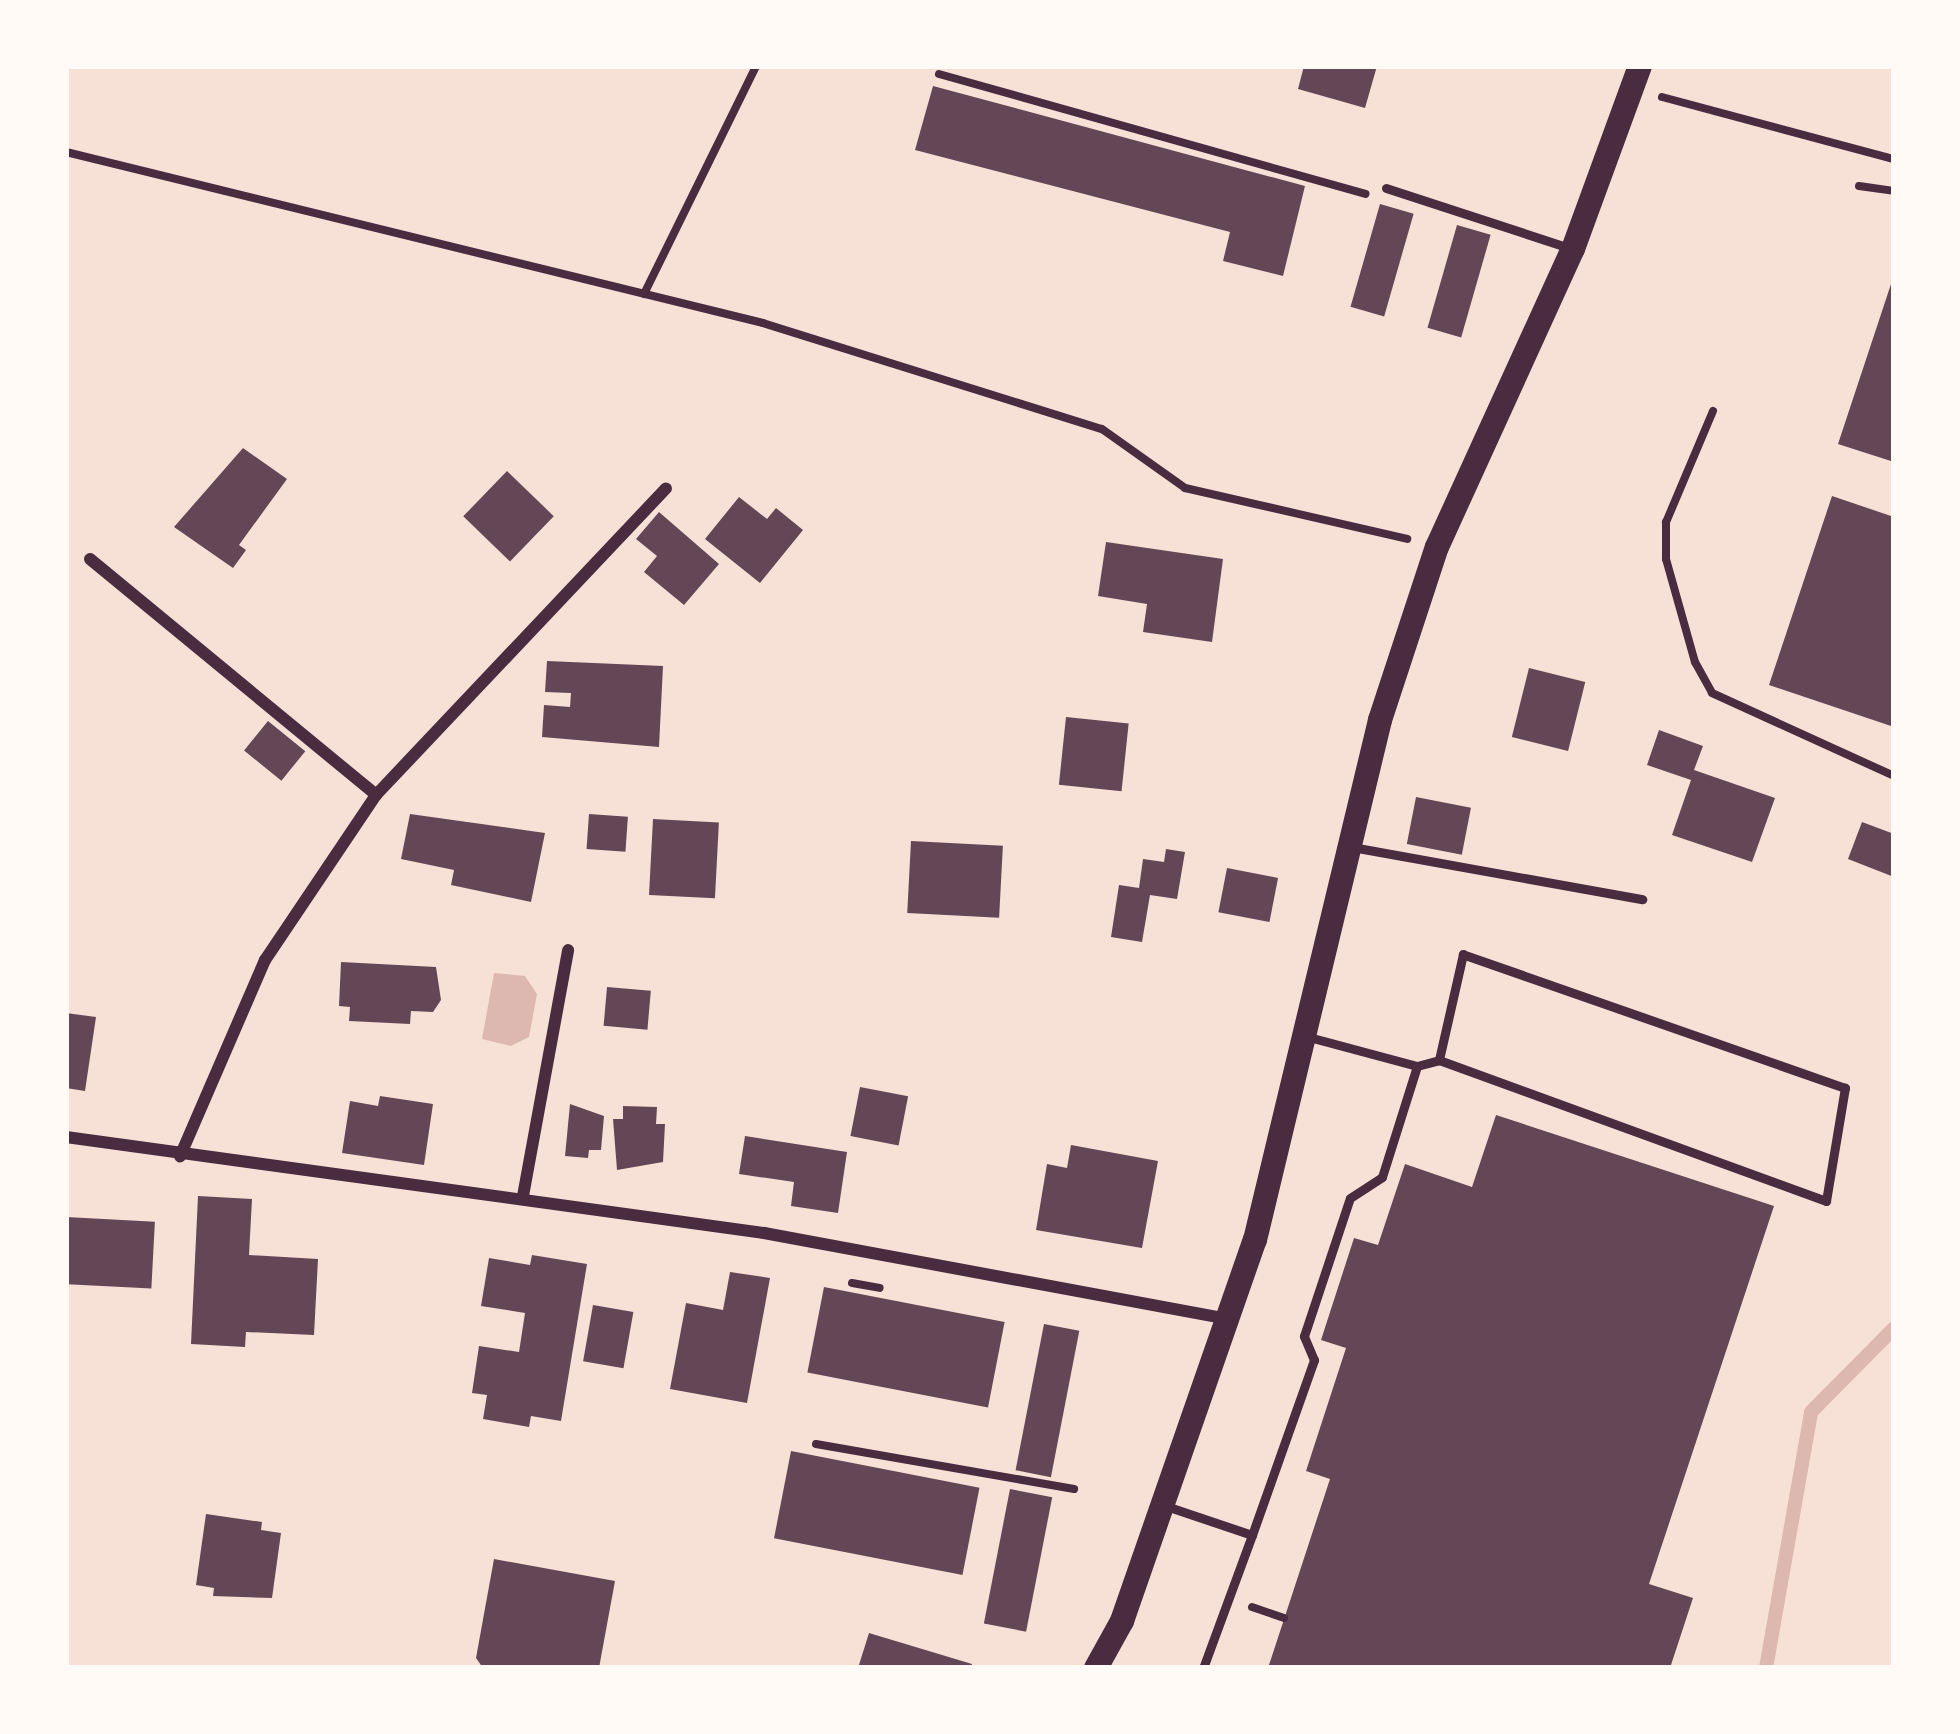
<!DOCTYPE html>
<html>
<head>
<meta charset="utf-8">
<style>
  body { margin:0 }
  #map { position:relative; width:1960px; height:1734px; overflow:hidden; background:#f7e1d7; font-family:"Crimson Pro",serif }
  div>[style] { position:absolute }
  [style*='--x'] { left:calc(var(--x)*1px); top:calc(var(--y)*1px); width:calc(var(--w)*1px); rotate:calc(var(--a)*1deg) }
  .water>* { inset:0; background:#dcb8b0 }
  .stream>* { height:14px; margin:-7px; padding:0 7px; transform-origin:7px; border-radius:7px; background:#dcb8b0 }
  .building>* { inset:0; background:#644757; transform-origin:0 0 }
  .path>* { height:8px; margin:-4px; padding:0 4px; transform-origin:4px; border-radius:4px; background:#4a2c40 }
  .service>* { height:9px; margin:-4.5px; padding:0 4.5px; transform-origin:4.5px; border-radius:4.5px; background:#4a2c40 }
  .minor>* { height:12px; margin:-6px; padding:0 6px; transform-origin:6px; border-radius:6px; background:#4a2c40 }
  .secondary>* { height:24px; margin:-12px; padding:0 12px; transform-origin:12px; border-radius:12px; background:#4a2c40 }
  span { translate:-50% -50%; white-space:nowrap; text-align:center; line-height:1.15; -webkit-text-stroke:12px #fffaf5; paint-order:stroke }
  .frame { position:absolute; inset:0; border:69px solid #fffaf5; pointer-events:none }
</style>
</head>
<body>
<div id="map">
  <div class="water">
    <div style="clip-path:polygon(494px 973px,525px 976px,537px 994px,529px 1037px,511px 1046px,482px 1039px)"></div>
  </div>
  <div class="stream">
    <div style="--x:1766;--y:1668;--w:260;--a:-80"></div>
    <div style="--x:1811;--y:1412;--w:118;--a:-45.3"></div>
  </div>
  <div class="building">
    <div style="clip-path:polygon(1304px 66px,1377px 66px,1365px 108px,1298px 89px)"></div>
    <div style="clip-path:polygon(933px 86px,1305px 186px,1283px 276px,1223px 261px,1230px 232px,915px 150px)"></div>
    <div style="left:1380px;top:204px;width:35px;height:107px;rotate:16deg"></div>
    <div style="left:1457px;top:225px;width:35px;height:107px;rotate:16deg"></div>
    <div style="clip-path:polygon(1893px 278px,1894px 278px,1894px 462px,1838px 444px)"></div>
    <div style="clip-path:polygon(243px 448px,287px 479px,239px 545px,246px 550px,233px 568px,174px 527px)"></div>
    <div style="left:507px;top:471px;width:65px;height:63px;rotate:44deg"></div>
    <div style="clip-path:polygon(1832px 496px,1894px 517px,1894px 727px,1769px 685px)"></div>
    <div style="clip-path:polygon(739px 497px,767px 519px,776px 508px,803px 530px,760px 583px,705px 539px)"></div>
    <div style="clip-path:polygon(659px 512px,719px 564px,684px 605px,644px 572px,657px 556px,636px 539px)"></div>
    <div style="clip-path:polygon(1106px 542px,1223px 559px,1212px 642px,1143px 632px,1147px 604px,1098px 596px)"></div>
    <div style="clip-path:polygon(547px 661px,663px 666px,659px 747px,542px 737px,544px 705px,570px 707px,571px 693px,545px 692px)"></div>
    <div style="left:1529px;top:668px;width:58px;height:71px;rotate:14deg"></div>
    <div style="left:1066px;top:717px;width:63px;height:68px;rotate:6deg"></div>
    <div style="left:268px;top:721px;width:48px;height:38px;rotate:39deg"></div>
    <div style="clip-path:polygon(1659px 730px,1703px 746px,1694px 770px,1775px 798px,1752px 862px,1672px 835px,1691px 780px,1647px 765px)"></div>
    <div style="left:1416px;top:797px;width:56px;height:48px;rotate:11deg"></div>
    <div style="clip-path:polygon(410px 814px,545px 833px,531px 902px,451px 885px,454px 870px,401px 859px)"></div>
    <div style="left:589px;top:814px;width:39px;height:35px;rotate:4deg"></div>
    <div style="left:653px;top:819px;width:66px;height:76px;rotate:3deg"></div>
    <div style="clip-path:polygon(1862px 822px,1894px 834px,1894px 877px,1848px 859px)"></div>
    <div style="left:911px;top:841px;width:92px;height:72px;rotate:3deg"></div>
    <div style="clip-path:polygon(1166px 849px,1185px 852px,1177px 899px,1150px 895px,1142px 942px,1111px 937px,1119px 885px,1139px 888px,1143px 859px,1164px 862px)"></div>
    <div style="left:1227px;top:868px;width:52px;height:45px;rotate:11deg"></div>
    <div style="clip-path:polygon(341px 962px,436px 967px,441px 1000px,433px 1012px,411px 1011px,410px 1024px,349px 1021px,350px 1007px,339px 1006px)"></div>
    <div style="left:607px;top:987px;width:44px;height:39px;rotate:5deg"></div>
    <div style="clip-path:polygon(66px 1013px,96px 1017px,85px 1091px,66px 1088px)"></div>
    <div style="left:860px;top:1087px;width:49px;height:50px;rotate:11deg"></div>
    <div style="clip-path:polygon(380px 1096px,433px 1104px,424px 1165px,342px 1153px,350px 1101px,378px 1106px)"></div>
    <div style="clip-path:polygon(570px 1104px,604px 1116px,601px 1150px,589px 1150px,588px 1158px,565px 1156px)"></div>
    <div style="clip-path:polygon(623px 1106px,657px 1107px,656px 1124px,665px 1124px,663px 1162px,617px 1170px,613px 1119px,623px 1119px)"></div>
    <div style="clip-path:polygon(1496px 1115px,1774px 1206px,1649px 1584px,1693px 1598px,1670px 1668px,1268px 1668px,1330px 1479px,1306px 1471px,1346px 1348px,1321px 1340px,1354px 1238px,1378px 1245px,1405px 1164px,1472px 1187px)"></div>
    <div style="clip-path:polygon(745px 1136px,847px 1152px,838px 1213px,791px 1206px,794px 1182px,739px 1174px)"></div>
    <div style="clip-path:polygon(1071px 1145px,1158px 1161px,1142px 1248px,1036px 1230px,1047px 1164px,1067px 1168px)"></div>
    <div style="clip-path:polygon(198px 1196px,252px 1199px,249px 1255px,318px 1259px,314px 1335px,246px 1332px,245px 1347px,191px 1344px)"></div>
    <div style="left:66px;top:1217px;width:89px;height:67px;rotate:3deg"></div>
    <div style="clip-path:polygon(532px 1255px,587px 1264px,561px 1421px,531px 1416px,529px 1427px,483px 1419px,487px 1395px,472px 1393px,479px 1346px,519px 1352px,525px 1313px,481px 1306px,489px 1258px,530px 1265px)"></div>
    <div style="clip-path:polygon(730px 1272px,770px 1278px,747px 1403px,670px 1389px,686px 1303px,723px 1310px)"></div>
    <div style="left:824px;top:1287px;width:184px;height:87px;rotate:11deg"></div>
    <div style="left:593px;top:1305px;width:41px;height:57px;rotate:10deg"></div>
    <div style="left:1044px;top:1324px;width:36px;height:149px;rotate:11deg"></div>
    <div style="left:791px;top:1451px;width:192px;height:89px;rotate:11deg"></div>
    <div style="left:1010px;top:1489px;width:43px;height:137px;rotate:11deg"></div>
    <div style="clip-path:polygon(206px 1514px,262px 1522px,261px 1530px,281px 1533px,272px 1598px,213px 1596px,214px 1588px,196px 1585px)"></div>
    <div style="clip-path:polygon(494px 1559px,615px 1581px,599px 1668px,483px 1668px,476px 1658px)"></div>
    <div style="clip-path:polygon(869px 1633px,972px 1664px,971px 1668px,858px 1668px)"></div>
  </div>
  <div class="path">
    <div style="--x:939;--y:74;--w:443;--a:15.7"></div>
    <div style="--x:1662;--y:97;--w:240;--a:15"></div>
    <div style="--x:66;--y:152;--w:718;--a:13.78"></div>
    <div style="--x:763;--y:323;--w:355;--a:17.4"></div>
    <div style="--x:1102;--y:429;--w:102;--a:35.4"></div>
    <div style="--x:1185;--y:488;--w:228;--a:12.9"></div>
    <div style="--x:1859;--y:186;--w:35;--a:8"></div>
    <div style="--x:644;--y:294;--w:254;--a:-63.8"></div>
    <div style="--x:1713;--y:411;--w:121;--a:112.9"></div>
    <div style="--x:1666;--y:522;--w:37;--a:90"></div>
    <div style="--x:1666;--y:559;--w:107;--a:74.3"></div>
    <div style="--x:1695;--y:662;--w:35;--a:61"></div>
    <div style="--x:1712;--y:693;--w:200;--a:24.5"></div>
    <div style="--x:852;--y:1283;--w:28;--a:10"></div>
    <div style="--x:816;--y:1444;--w:262;--a:9.9"></div>
    <div style="--x:1252;--y:1607;--w:34;--a:19"></div>
  </div>
  <div class="service">
    <div style="--x:1386;--y:188;--w:197;--a:18.1"></div>
    <div style="--x:1352;--y:847;--w:295;--a:10.2"></div>
    <div style="--x:1417;--y:1066;--w:23;--a:-15"></div>
    <div style="--x:1439;--y:1060;--w:412;--a:20"></div>
    <div style="--x:1826;--y:1201;--w:115;--a:-80.5"></div>
    <div style="--x:1845;--y:1088;--w:405;--a:-160.7"></div>
    <div style="--x:1463;--y:954;--w:109;--a:102.8"></div>
    <div style="--x:1163;--y:1505;--w:94;--a:18.6"></div>
    <div style="--x:1252;--y:1535;--w:142;--a:110.2"></div>
    <div style="--x:1252;--y:1535;--w:186;--a:-70.5"></div>
    <div style="--x:1314;--y:1360;--w:26;--a:-113"></div>
    <div style="--x:1304;--y:1336;--w:145;--a:-71.6"></div>
    <div style="--x:1350;--y:1198;--w:38;--a:-33"></div>
    <div style="--x:1382;--y:1177;--w:116;--a:-72.5"></div>
    <div style="--x:1417;--y:1066;--w:112;--a:-165"></div>
  </div>
  <div class="minor">
    <div style="--x:90;--y:559;--w:371;--a:39.5"></div>
    <div style="--x:376;--y:795;--w:199;--a:123.9"></div>
    <div style="--x:265;--y:960;--w:214;--a:113.4"></div>
    <div style="--x:376;--y:795;--w:422;--a:-46.6"></div>
    <div style="--x:66;--y:1137;--w:705;--a:7.83"></div>
    <div style="--x:764;--y:1233;--w:470;--a:10.5"></div>
    <div style="--x:523;--y:1196;--w:250;--a:-79.6"></div>
  </div>
  <div class="secondary">
    <div style="--x:1096;--y:1668;--w:54;--a:-61"></div>
    <div style="--x:1122;--y:1621;--w:404;--a:-70.8"></div>
    <div style="--x:1255;--y:1240;--w:535;--a:-76.48"></div>
    <div style="--x:1380;--y:720;--w:182;--a:-71.8"></div>
    <div style="--x:1437;--y:547;--w:328;--a:-65.5"></div>
    <div style="--x:1573;--y:249;--w:195;--a:-69.9"></div>
  </div>
  <div class="frame"></div>
</div>
</body>
</html>
